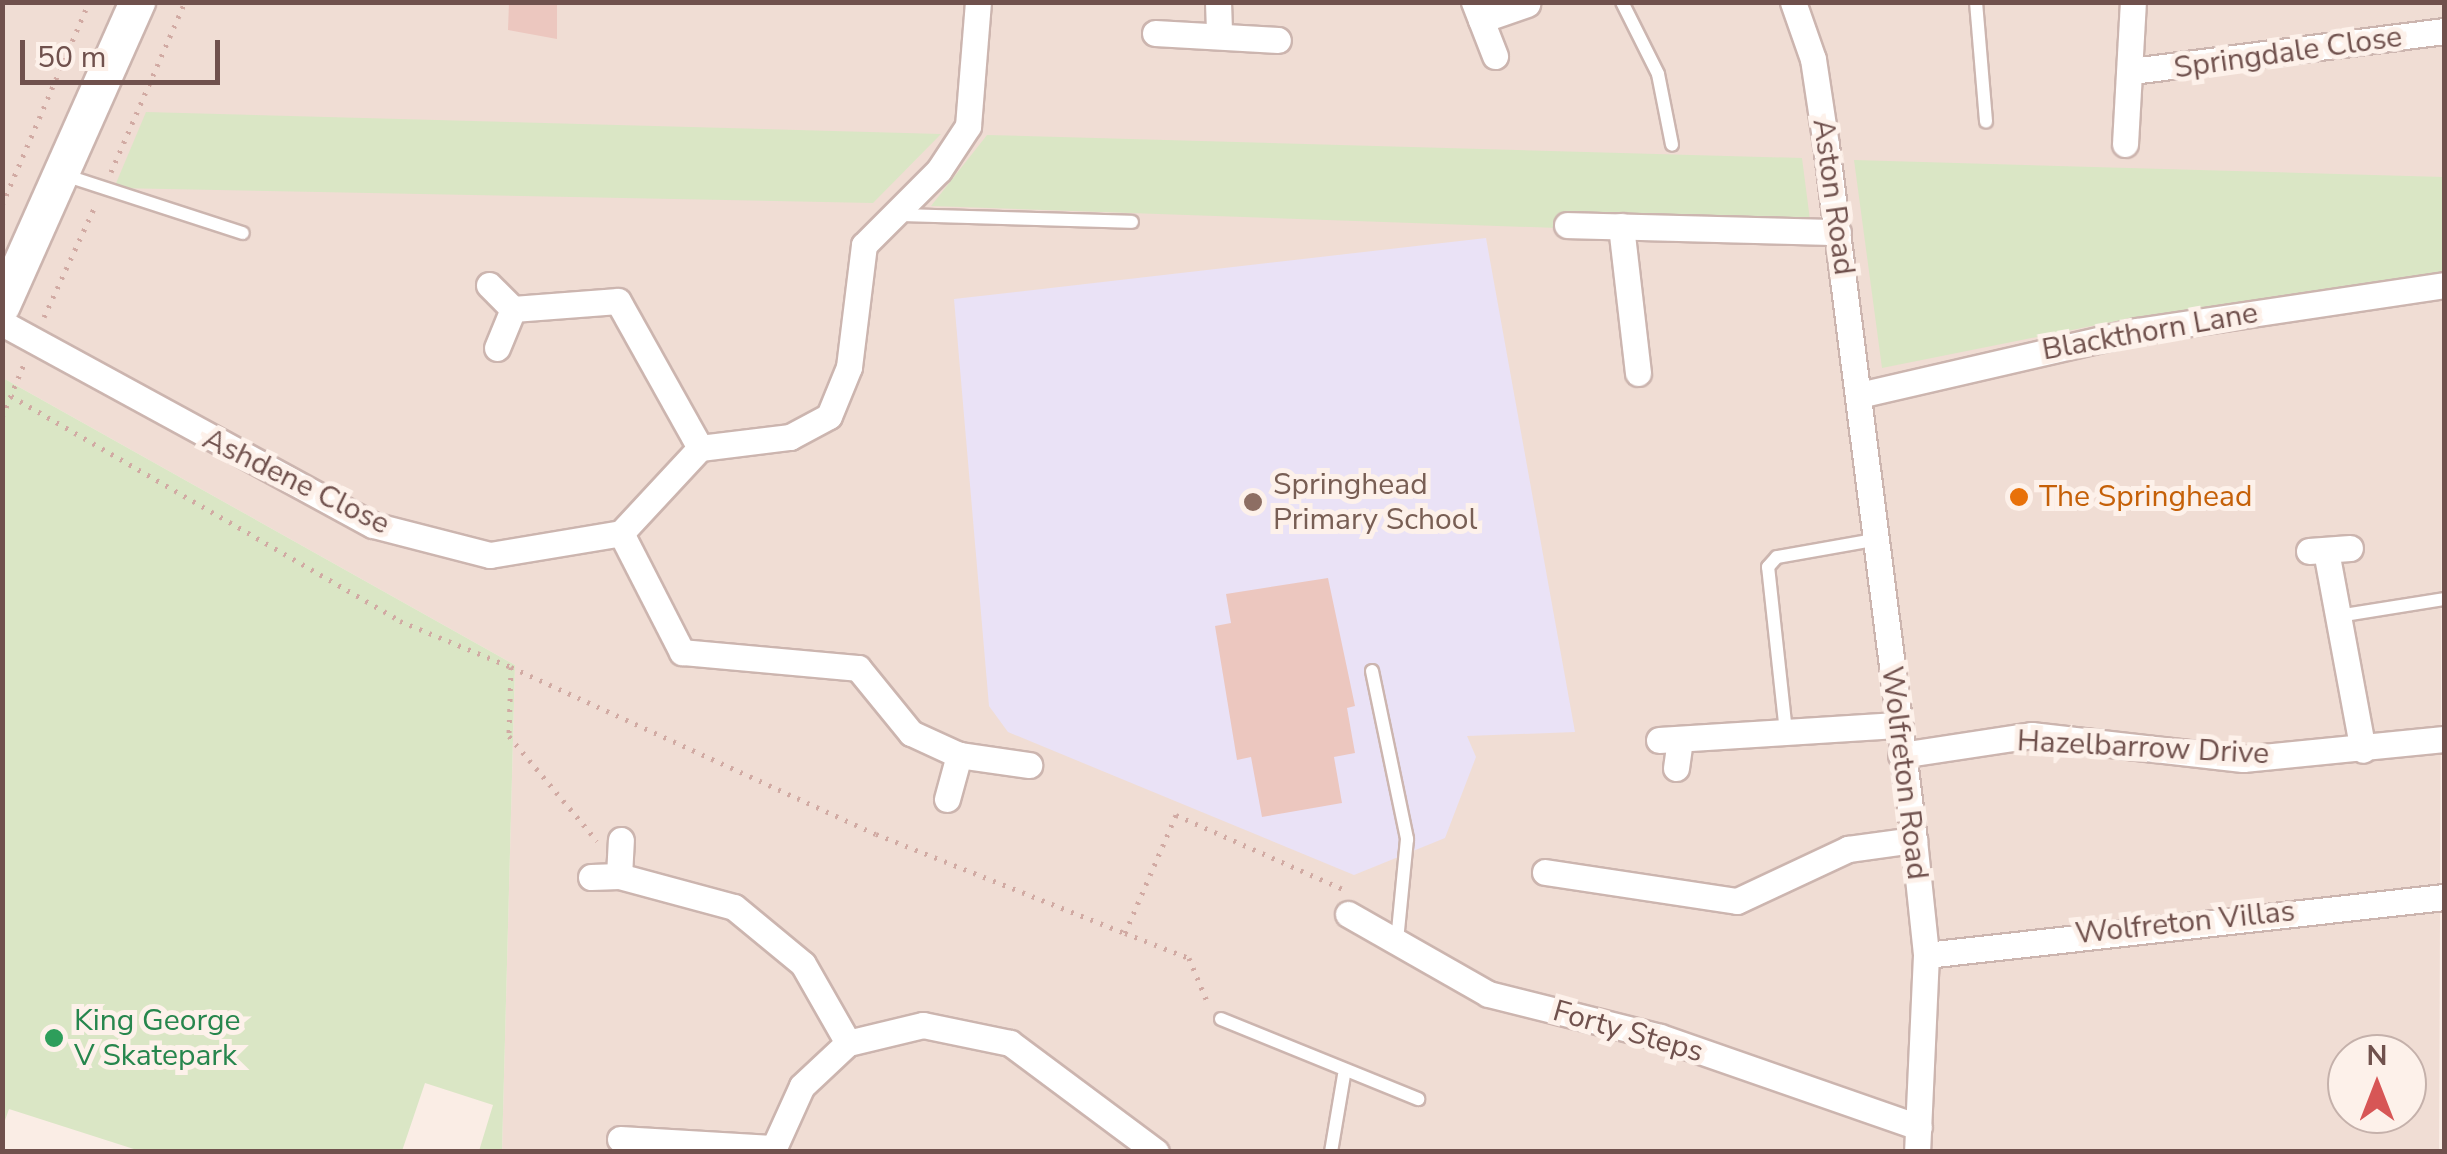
<!DOCTYPE html>
<style>
body{margin:0}
#map{position:relative;width:2447px;height:1154px;overflow:hidden;background:#faede5;font-family:"Nunito Sans",sans-serif}
div>[style]{position:absolute}
.residential>*{inset:0;background:#f0ddd4}
.education>*{inset:0;background:#eae2f6}
.green>*{inset:0;background:#dae6c5}
.building>*{inset:0;background:#ecc7bf}
.path>*{height:5px;margin-top:-2.5px;transform-origin:0;background:repeating-linear-gradient(90deg,#d1aaa3 0 2.5px,transparent 0 10.5px)}
.roads{filter:drop-shadow(2px 0 #ccb5af) drop-shadow(-2px 0 #ccb5af) drop-shadow(0 2px #ccb5af) drop-shadow(0 -2px #ccb5af)}
.service>*{height:12px;margin:-6px;padding:0 6px;transform-origin:6px;border-radius:6px;background:#fff}
.minor>*{height:25px;margin:-12.5px;padding:0 12.5px;transform-origin:12.5px;border-radius:12.5px;background:#fff}
.secondary>*{height:35px;margin:-17.5px;padding:0 17.5px;transform-origin:17.5px;border-radius:17.5px;background:#fff}
.dots>*{width:28px;height:28px;translate:-50% -50%;box-sizing:border-box;border:5px solid #fdf1ea;border-radius:50%}
span{translate:-50% -50%;white-space:nowrap;text-align:center;line-height:1.15;-webkit-text-stroke:10px #fdf1ea;paint-order:stroke}
.street-label{font-size:30px;color:#70514d}
.education-label{font-size:30px;color:#785e54}
.left{translate:0 -50%;text-align:left}
.food-label{font-size:30px;color:#c56008}
.leisure-label{font-size:30px;color:#27864d}
.frame{position:absolute;inset:0;border:5px solid #70514d;pointer-events:none}
.north{position:absolute;left:2327px;top:1034px;width:100px;height:100px;box-sizing:border-box;background:#fdf1ea;border:2px solid #c5b1ab;border-radius:50%;rotate:0deg;font-size:28px;font-weight:700;line-height:40px;text-align:center;color:#70514d}
.north::after{content:'';display:block;margin:auto;width:35px;height:45px;background:#d75656;clip-path:polygon(50% 0,100% 100%,50% 72%,0 100%)}
.scale{position:absolute;left:20px;top:40px;width:200px;height:45px;box-sizing:border-box;border:5px solid #70514d;border-top:0;padding-left:12px;font-size:30px;line-height:35px;white-space:nowrap;color:#70514d;-webkit-text-stroke:8px #fdf1ea;paint-order:stroke}
</style>
<div id="map">
<div class="residential">
<div style="clip-path:polygon(evenodd,3px 3px,2444px 3px,2439px 1151px,502px 1151px,515px 665px,3px 378px,3px 3px,2347px 1054px,2407px 1054px,2407px 1114px,2347px 1114px,2347px 1054px)"></div>
</div>
<div class="education">
<div style="clip-path:polygon(1486px 238px,1575px 732px,1467px 736px,1476px 757px,1445px 838px,1354px 875px,1008px 732px,989px 706px,954px 299px)"></div>
</div>
<div class="green">
<div style="clip-path:polygon(146px 112px,941px 134px,873px 203px,114px 188px)"></div>
<div style="clip-path:polygon(987px 135px,1802px 158px,1810px 220px,1558px 213px,1557px 228px,931px 206px)"></div>
<div style="clip-path:polygon(1854px 160px,2444px 177px,2444px 273px,2137px 317px,1882px 368px)"></div>
<div style="clip-path:polygon(3px 378px,515px 665px,502px 1151px,479px 1151px,493px 1105px,425px 1083px,402px 1151px,140px 1151px,9px 1109px,3px 1126px)"></div>
</div>
<div class="building">
<div style="clip-path:polygon(509px 2px,557px 2px,557px 39px,508px 30px)"></div>
<div style="clip-path:polygon(1328px 578px,1355px 706px,1347px 708px,1355px 753px,1334px 757px,1342px 803px,1262px 817px,1251px 757px,1237px 760px,1215px 626px,1231px 623px,1226px 594px)"></div>
</div>
<div class="path">
<div style="left:111px;top:172px;width:185px;rotate:-66.5deg"></div>
<div style="left:2px;top:205px;width:221px;rotate:-66.8deg"></div>
<div style="left:44px;top:317px;width:124px;rotate:-65.3deg"></div>
<div style="left:11px;top:396px;width:449px;rotate:30deg"></div>
<div style="left:400px;top:621px;width:120px;rotate:22.5deg"></div>
<div style="left:511px;top:667px;width:69px;rotate:91.7deg"></div>
<div style="left:509px;top:736px;width:137px;rotate:50deg"></div>
<div style="left:2px;top:417px;width:57px;rotate:-67.5deg"></div>
<div style="left:511px;top:667px;width:401px;rotate:24.6deg"></div>
<div style="left:876px;top:834px;width:268px;rotate:21.7deg"></div>
<div style="left:1125px;top:933px;width:129px;rotate:-66.6deg"></div>
<div style="left:1176px;top:815px;width:185px;rotate:23.9deg"></div>
<div style="left:1125px;top:933px;width:69px;rotate:21.3deg"></div>
<div style="left:1189px;top:958px;width:52px;rotate:67.4deg"></div>
</div>
<div class="roads">
<div class="service">
<div style="left:1622px;top:2px;width:80px;rotate:63.4deg"></div>
<div style="left:1658px;top:74px;width:72px;rotate:78.8deg"></div>
<div style="left:1976px;top:2px;width:120px;rotate:85.2deg"></div>
<div style="left:61px;top:174px;width:191px;rotate:18deg"></div>
<div style="left:899px;top:215px;width:233px;rotate:1.7deg"></div>
<div style="left:2338px;top:616px;width:107px;rotate:-9.1deg"></div>
<div style="left:1372px;top:671px;width:172px;rotate:78.2deg"></div>
<div style="left:1407px;top:839px;width:102px;rotate:95.6deg"></div>
<div style="left:1786px;top:732px;width:166px;rotate:-96.2deg"></div>
<div style="left:1768px;top:567px;width:13px;rotate:-48deg"></div>
<div style="left:1777px;top:557px;width:97px;rotate:-10deg"></div>
<div style="left:1221px;top:1019px;width:213px;rotate:22.1deg"></div>
<div style="left:1331px;top:1152px;width:78px;rotate:-80.4deg"></div>
</div>
<div class="minor">
<div style="left:1218px;top:2px;width:31px;rotate:88deg"></div>
<div style="left:1474px;top:2px;width:58px;rotate:68.7deg"></div>
<div style="left:1793px;top:2px;width:60px;rotate:70.7deg"></div>
<div style="left:1813px;top:59px;width:87px;rotate:81.4deg"></div>
<div style="left:1826px;top:145px;width:701px;rotate:82.78deg"></div>
<div style="left:1914px;top:840px;width:116px;rotate:84deg"></div>
<div style="left:1926px;top:955px;width:197px;rotate:92.6deg"></div>
<div style="left:1481px;top:20px;width:49px;rotate:-19.2deg"></div>
<div style="left:1155px;top:33px;width:123px;rotate:3.3deg"></div>
<div style="left:2132px;top:71px;width:315px;rotate:-7.3deg"></div>
<div style="left:2125px;top:144px;width:142px;rotate:-86.8deg"></div>
<div style="left:1567px;top:225px;width:271px;rotate:1.5deg"></div>
<div style="left:1621px;top:226px;width:148px;rotate:83.4deg"></div>
<div style="left:489px;top:285px;width:34px;rotate:45deg"></div>
<div style="left:513px;top:309px;width:42px;rotate:112.3deg"></div>
<div style="left:513px;top:309px;width:105px;rotate:-4.4deg"></div>
<div style="left:618px;top:301px;width:168px;rotate:60.8deg"></div>
<div style="left:2px;top:323px;width:422px;rotate:28.6deg"></div>
<div style="left:373px;top:525px;width:121px;rotate:14.4deg"></div>
<div style="left:490px;top:555px;width:133px;rotate:-9.5deg"></div>
<div style="left:621px;top:533px;width:116px;rotate:-47.1deg"></div>
<div style="left:700px;top:448px;width:91px;rotate:-7deg"></div>
<div style="left:790px;top:437px;width:44px;rotate:-28.3deg"></div>
<div style="left:829px;top:416px;width:53px;rotate:-67.8deg"></div>
<div style="left:849px;top:367px;width:123px;rotate:-83deg"></div>
<div style="left:864px;top:245px;width:106px;rotate:-45deg"></div>
<div style="left:939px;top:170px;width:53px;rotate:-56.6deg"></div>
<div style="left:968px;top:126px;width:124px;rotate:-85.4deg"></div>
<div style="left:1859px;top:395px;width:285px;rotate:-13deg"></div>
<div style="left:2137px;top:331px;width:310px;rotate:-8.5deg"></div>
<div style="left:621px;top:533px;width:134px;rotate:62.9deg"></div>
<div style="left:682px;top:652px;width:177px;rotate:5.2deg"></div>
<div style="left:858px;top:668px;width:84px;rotate:50.8deg"></div>
<div style="left:911px;top:733px;width:53px;rotate:24.6deg"></div>
<div style="left:959px;top:755px;width:71px;rotate:8.1deg"></div>
<div style="left:2309px;top:551px;width:41px;rotate:-4.2deg"></div>
<div style="left:2326px;top:551px;width:202px;rotate:79.5deg"></div>
<div style="left:1659px;top:740px;width:238px;rotate:-3.6deg"></div>
<div style="left:1901px;top:755px;width:132px;rotate:-8.7deg"></div>
<div style="left:2031px;top:735px;width:213px;rotate:6.5deg"></div>
<div style="left:2243px;top:759px;width:202px;rotate:-5.7deg"></div>
<div style="left:1676px;top:768px;width:29px;rotate:-82deg"></div>
<div style="left:947px;top:799px;width:46px;rotate:-74.7deg"></div>
<div style="left:1545px;top:872px;width:194px;rotate:8.6deg"></div>
<div style="left:1737px;top:901px;width:123px;rotate:-25.1deg"></div>
<div style="left:1848px;top:849px;width:67px;rotate:-7.8deg"></div>
<div style="left:619px;top:876px;width:36px;rotate:-87deg"></div>
<div style="left:591px;top:877px;width:28px;rotate:-2deg"></div>
<div style="left:619px;top:876px;width:119px;rotate:15.1deg"></div>
<div style="left:734px;top:907px;width:89px;rotate:39.6deg"></div>
<div style="left:803px;top:964px;width:91px;rotate:60.3deg"></div>
<div style="left:1348px;top:914px;width:161px;rotate:29.7deg"></div>
<div style="left:1488px;top:994px;width:177px;rotate:14deg"></div>
<div style="left:1660px;top:1037px;width:274px;rotate:19.2deg"></div>
<div style="left:1926px;top:955px;width:521px;rotate:-6.39deg"></div>
<div style="left:620px;top:1139px;width:152px;rotate:3.4deg"></div>
<div style="left:772px;top:1152px;width:72px;rotate:-65.6deg"></div>
<div style="left:802px;top:1086px;width:63px;rotate:-43.1deg"></div>
<div style="left:848px;top:1043px;width:77px;rotate:-13.5deg"></div>
<div style="left:923px;top:1025px;width:89px;rotate:11.7deg"></div>
<div style="left:1010px;top:1043px;width:182px;rotate:36.7deg"></div>
</div>
<div class="secondary">
<div style="left:2px;top:305px;width:332px;rotate:-66deg"></div>
</div>
</div>
<div class="dots">
<div style="left:2019px;top:497px;background:#e8710a"></div>
<div style="left:1253px;top:502px;background:#8d6e63"></div>
<div style="left:54px;top:1038px;background:#2e9e5b"></div>
</div>
<div class="street-label">
<span style="left:2288px;top:53px;rotate:-8deg">Springdale Close</span>
<span style="left:1833px;top:197px;rotate:82deg">Aston Road</span>
<span style="left:2150px;top:332px;rotate:-10deg">Blackthorn Lane</span>
<span style="left:296px;top:482px;rotate:26deg">Ashdene Close</span>
<span style="left:2143px;top:748px;rotate:3deg">Hazelbarrow Drive</span>
<span style="left:1904px;top:773px;rotate:83deg">Wolfreton Road</span>
<span style="left:2185px;top:923px;rotate:-6deg">Wolfreton Villas</span>
<span style="left:1628px;top:1032px;rotate:16deg">Forty Steps</span>
</div>
<div class="education-label">
<span class="left" style="left:1273px;top:502px">Springhead<br>Primary School</span>
</div>
<div class="food-label">
<span class="left" style="left:2039px;top:497px">The Springhead</span>
</div>
<div class="leisure-label">
<span class="left" style="left:74px;top:1038px">King George<br>V Skatepark</span>
</div>
<div class="frame"></div>
<div class="north">N</div>
<div class="scale">50 m</div>
</div>
